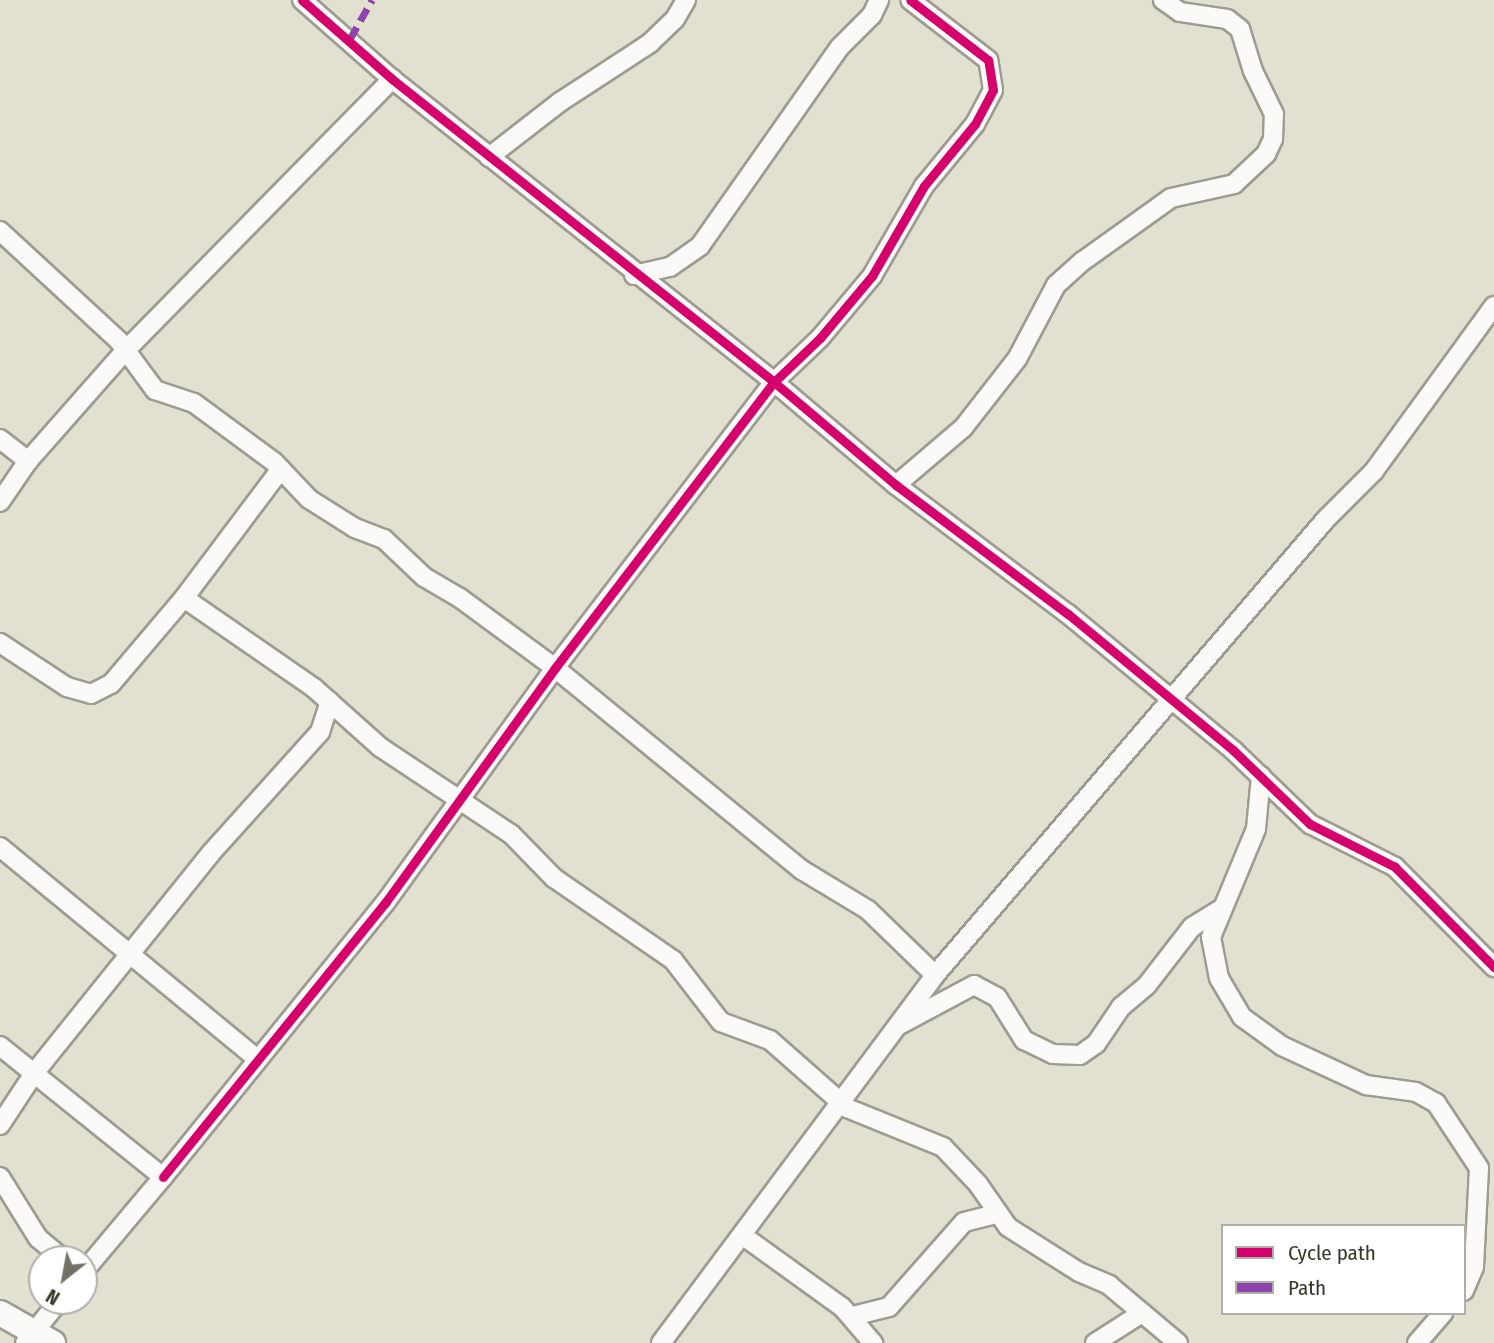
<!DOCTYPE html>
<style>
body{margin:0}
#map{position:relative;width:1494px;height:1343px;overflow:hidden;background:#e2e0d0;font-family:"Fira Sans Condensed",sans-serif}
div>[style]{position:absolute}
.roads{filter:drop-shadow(2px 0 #9d9c90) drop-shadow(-2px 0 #9d9c90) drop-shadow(0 2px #9d9c90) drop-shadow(0 -2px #9d9c90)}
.minor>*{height:18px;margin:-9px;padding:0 9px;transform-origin:9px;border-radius:9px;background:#fbfaf8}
.highway>*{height:24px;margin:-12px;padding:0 12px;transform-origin:12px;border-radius:12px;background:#fbfaf8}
.quiet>*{height:7px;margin-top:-3.5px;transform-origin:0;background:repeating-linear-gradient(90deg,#8e44ad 0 14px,transparent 0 21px)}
.cycleway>*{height:9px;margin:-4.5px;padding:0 4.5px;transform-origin:4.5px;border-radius:4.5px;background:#d6006c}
span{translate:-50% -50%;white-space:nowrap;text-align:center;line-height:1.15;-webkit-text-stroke:5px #fff;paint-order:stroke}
.legend{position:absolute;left:1221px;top:1224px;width:245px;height:91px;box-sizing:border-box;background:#fff;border:2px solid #afafaa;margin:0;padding:9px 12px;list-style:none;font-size:21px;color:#38372b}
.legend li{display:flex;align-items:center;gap:14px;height:35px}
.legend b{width:35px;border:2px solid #afafaa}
.north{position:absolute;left:28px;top:1245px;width:70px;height:70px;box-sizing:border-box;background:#fff;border:2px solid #afafaa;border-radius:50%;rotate:211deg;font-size:19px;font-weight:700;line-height:28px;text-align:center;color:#38372b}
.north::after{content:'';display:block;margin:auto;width:24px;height:32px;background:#747265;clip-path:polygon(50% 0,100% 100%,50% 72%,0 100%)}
</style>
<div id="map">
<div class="roads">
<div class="minor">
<div style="left:302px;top:0;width:120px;rotate:41.3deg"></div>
<div style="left:392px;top:79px;width:488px;rotate:38.4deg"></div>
<div style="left:774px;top:382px;width:160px;rotate:40.2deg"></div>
<div style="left:896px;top:485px;width:215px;rotate:36.9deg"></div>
<div style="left:1068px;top:614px;width:214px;rotate:39.5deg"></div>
<div style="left:1233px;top:750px;width:107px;rotate:43.9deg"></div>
<div style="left:1310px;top:824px;width:95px;rotate:26.8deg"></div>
<div style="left:1395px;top:867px;width:141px;rotate:45.3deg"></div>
<div style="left:489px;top:157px;width:90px;rotate:-37.8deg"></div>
<div style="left:560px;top:102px;width:108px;rotate:-33.2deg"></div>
<div style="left:650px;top:43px;width:35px;rotate:-44deg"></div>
<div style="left:675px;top:19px;width:22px;rotate:-60deg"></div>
<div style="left:0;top:231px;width:162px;rotate:42.7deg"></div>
<div style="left:119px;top:341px;width:61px;rotate:53.7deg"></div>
<div style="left:155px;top:390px;width:41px;rotate:18.4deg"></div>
<div style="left:194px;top:403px;width:99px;rotate:36.4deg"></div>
<div style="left:274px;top:462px;width:51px;rotate:46.6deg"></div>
<div style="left:309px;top:499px;width:54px;rotate:32.2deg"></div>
<div style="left:355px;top:528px;width:31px;rotate:21deg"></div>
<div style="left:384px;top:539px;width:55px;rotate:43.5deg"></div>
<div style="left:424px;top:577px;width:42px;rotate:30.3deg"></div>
<div style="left:460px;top:598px;width:118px;rotate:36.4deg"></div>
<div style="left:555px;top:668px;width:319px;rotate:39.3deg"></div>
<div style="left:802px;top:870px;width:77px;rotate:31.2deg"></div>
<div style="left:868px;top:910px;width:93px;rotate:44.1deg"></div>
<div style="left:634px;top:275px;width:37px;rotate:-13deg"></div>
<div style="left:670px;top:267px;width:37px;rotate:-35deg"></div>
<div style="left:700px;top:246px;width:243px;rotate:-54.9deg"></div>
<div style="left:840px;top:47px;width:45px;rotate:-45deg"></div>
<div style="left:872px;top:15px;width:17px;rotate:-65deg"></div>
<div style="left:0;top:439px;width:36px;rotate:38deg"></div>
<div style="left:896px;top:485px;width:88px;rotate:-40.4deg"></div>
<div style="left:963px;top:428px;width:88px;rotate:-52deg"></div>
<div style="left:1017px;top:359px;width:84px;rotate:-62.2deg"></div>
<div style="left:1056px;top:285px;width:36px;rotate:-42deg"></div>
<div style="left:1083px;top:261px;width:108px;rotate:-35.6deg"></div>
<div style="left:1171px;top:198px;width:65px;rotate:-12.5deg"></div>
<div style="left:1234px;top:184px;width:44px;rotate:-43.2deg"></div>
<div style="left:1266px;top:154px;width:17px;rotate:-65deg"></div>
<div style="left:1273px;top:139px;width:25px;rotate:-88deg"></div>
<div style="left:1274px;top:114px;width:48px;rotate:-116deg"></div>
<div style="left:1253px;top:71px;width:44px;rotate:-107.2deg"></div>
<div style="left:1240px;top:29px;width:16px;rotate:-142deg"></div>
<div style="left:1227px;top:19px;width:48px;rotate:-171.5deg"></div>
<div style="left:1180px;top:12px;width:21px;rotate:-145deg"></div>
<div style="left:0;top:502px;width:50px;rotate:-55.7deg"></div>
<div style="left:28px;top:461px;width:148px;rotate:-48.6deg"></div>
<div style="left:126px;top:350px;width:380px;rotate:-45.5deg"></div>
<div style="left:184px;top:598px;width:161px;rotate:-53.1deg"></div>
<div style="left:0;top:643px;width:80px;rotate:33.3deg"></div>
<div style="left:67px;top:687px;width:25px;rotate:16deg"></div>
<div style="left:91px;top:694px;width:22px;rotate:-27deg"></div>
<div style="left:111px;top:684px;width:113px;rotate:-49.7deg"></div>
<div style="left:184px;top:598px;width:158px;rotate:34.7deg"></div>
<div style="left:314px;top:688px;width:89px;rotate:41.8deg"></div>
<div style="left:380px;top:747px;width:157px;rotate:33.6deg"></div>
<div style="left:511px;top:834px;width:62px;rotate:45.7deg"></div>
<div style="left:554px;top:878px;width:145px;rotate:34.6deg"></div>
<div style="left:673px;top:960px;width:78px;rotate:52.3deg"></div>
<div style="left:721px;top:1022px;width:52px;rotate:20.2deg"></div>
<div style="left:770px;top:1040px;width:103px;rotate:41.4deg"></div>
<div style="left:847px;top:1108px;width:104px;rotate:22.1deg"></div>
<div style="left:943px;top:1147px;width:51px;rotate:46.6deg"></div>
<div style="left:978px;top:1184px;width:52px;rotate:55.1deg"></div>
<div style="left:1008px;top:1227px;width:84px;rotate:32.4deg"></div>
<div style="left:1079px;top:1272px;width:33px;rotate:23deg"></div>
<div style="left:1109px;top:1285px;width:90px;rotate:40deg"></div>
<div style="left:1261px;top:776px;width:53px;rotate:95.4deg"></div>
<div style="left:1256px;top:829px;width:117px;rotate:112.6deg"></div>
<div style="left:1211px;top:937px;width:42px;rotate:79deg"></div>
<div style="left:1219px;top:978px;width:45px;rotate:59.5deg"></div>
<div style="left:1242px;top:1017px;width:49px;rotate:35.9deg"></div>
<div style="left:1282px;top:1046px;width:93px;rotate:24.9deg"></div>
<div style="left:1366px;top:1085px;width:50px;rotate:8deg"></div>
<div style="left:1416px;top:1092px;width:23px;rotate:29deg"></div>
<div style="left:1436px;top:1103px;width:78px;rotate:56.5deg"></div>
<div style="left:1479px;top:1168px;width:99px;rotate:92.9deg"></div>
<div style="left:1474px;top:1267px;width:26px;rotate:113deg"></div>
<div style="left:0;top:847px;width:332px;rotate:39.5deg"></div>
<div style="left:901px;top:1024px;width:83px;rotate:-28.1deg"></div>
<div style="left:974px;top:985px;width:26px;rotate:28deg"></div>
<div style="left:997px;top:997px;width:51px;rotate:57.9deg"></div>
<div style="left:1024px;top:1040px;width:32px;rotate:26deg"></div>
<div style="left:1053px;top:1054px;width:27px;rotate:2deg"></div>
<div style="left:1080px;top:1055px;width:19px;rotate:-35deg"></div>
<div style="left:1096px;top:1044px;width:45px;rotate:-56deg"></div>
<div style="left:1121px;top:1007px;width:34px;rotate:-40deg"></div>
<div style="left:1147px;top:985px;width:73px;rotate:-52.2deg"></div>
<div style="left:1192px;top:927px;width:32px;rotate:-32deg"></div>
<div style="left:0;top:1046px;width:209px;rotate:38.8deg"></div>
<div style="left:163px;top:1177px;width:123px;rotate:130deg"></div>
<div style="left:0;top:1125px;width:64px;rotate:-56.6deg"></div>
<div style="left:35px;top:1072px;width:281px;rotate:-51.2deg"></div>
<div style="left:211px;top:853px;width:163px;rotate:-48deg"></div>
<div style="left:320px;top:732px;width:32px;rotate:-72deg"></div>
<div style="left:0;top:1177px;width:72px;rotate:58.1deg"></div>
<div style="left:38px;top:1238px;width:33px;rotate:40deg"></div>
<div style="left:163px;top:1177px;width:353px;rotate:-51deg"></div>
<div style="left:385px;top:903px;width:290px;rotate:-54.1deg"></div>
<div style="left:555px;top:668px;width:360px;rotate:-52.6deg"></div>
<div style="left:774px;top:382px;width:64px;rotate:-43.7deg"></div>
<div style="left:820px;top:338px;width:81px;rotate:-50deg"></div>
<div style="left:872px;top:276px;width:104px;rotate:-60deg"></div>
<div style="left:924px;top:186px;width:80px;rotate:-50.6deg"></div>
<div style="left:975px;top:124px;width:38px;rotate:-62deg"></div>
<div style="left:993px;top:90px;width:30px;rotate:-99deg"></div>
<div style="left:988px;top:60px;width:98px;rotate:-142.4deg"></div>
<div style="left:742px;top:1235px;width:123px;rotate:35.8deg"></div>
<div style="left:842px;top:1307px;width:48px;rotate:49.3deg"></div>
<div style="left:853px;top:1316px;width:37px;rotate:-14deg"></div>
<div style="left:889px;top:1307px;width:113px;rotate:-48.6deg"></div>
<div style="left:964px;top:1222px;width:32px;rotate:-14deg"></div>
<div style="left:25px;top:1343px;width:54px;rotate:-51deg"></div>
<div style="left:661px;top:1343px;width:459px;rotate:-53.3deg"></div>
<div style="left:935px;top:975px;width:601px;rotate:-49.39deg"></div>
<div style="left:1326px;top:519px;width:68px;rotate:-45deg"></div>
<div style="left:1374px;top:471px;width:204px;rotate:-54deg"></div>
<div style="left:1095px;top:1343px;width:56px;rotate:-32.6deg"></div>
<div style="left:1417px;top:1343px;width:40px;rotate:-49deg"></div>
</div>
<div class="highway">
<div style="left:0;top:1313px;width:61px;rotate:29.5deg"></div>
</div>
</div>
<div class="quiet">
<div style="left:350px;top:39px;width:45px;rotate:-60.6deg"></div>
</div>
<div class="cycleway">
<div style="left:302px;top:0;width:120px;rotate:41.3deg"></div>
<div style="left:392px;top:79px;width:488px;rotate:38.4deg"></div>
<div style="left:774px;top:382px;width:160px;rotate:40.2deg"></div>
<div style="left:896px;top:485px;width:215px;rotate:36.9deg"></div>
<div style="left:1068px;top:614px;width:214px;rotate:39.5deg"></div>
<div style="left:1233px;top:750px;width:107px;rotate:43.9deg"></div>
<div style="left:1310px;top:824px;width:95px;rotate:26.8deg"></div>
<div style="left:1395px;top:867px;width:141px;rotate:45.3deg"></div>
<div style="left:163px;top:1177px;width:353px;rotate:-51deg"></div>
<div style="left:385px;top:903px;width:290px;rotate:-54.1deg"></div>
<div style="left:555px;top:668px;width:360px;rotate:-52.6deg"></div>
<div style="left:774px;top:382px;width:64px;rotate:-43.7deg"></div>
<div style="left:820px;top:338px;width:81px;rotate:-50deg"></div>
<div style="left:872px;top:276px;width:104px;rotate:-60deg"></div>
<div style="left:924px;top:186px;width:80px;rotate:-50.6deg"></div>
<div style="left:975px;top:124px;width:38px;rotate:-62deg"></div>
<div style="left:993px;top:90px;width:30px;rotate:-99deg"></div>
<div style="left:988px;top:60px;width:98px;rotate:-142.4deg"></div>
</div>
<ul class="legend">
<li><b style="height:9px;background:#d6006c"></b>Cycle path</li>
<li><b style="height:9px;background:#8e44ad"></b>Path</li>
</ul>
<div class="north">N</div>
</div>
